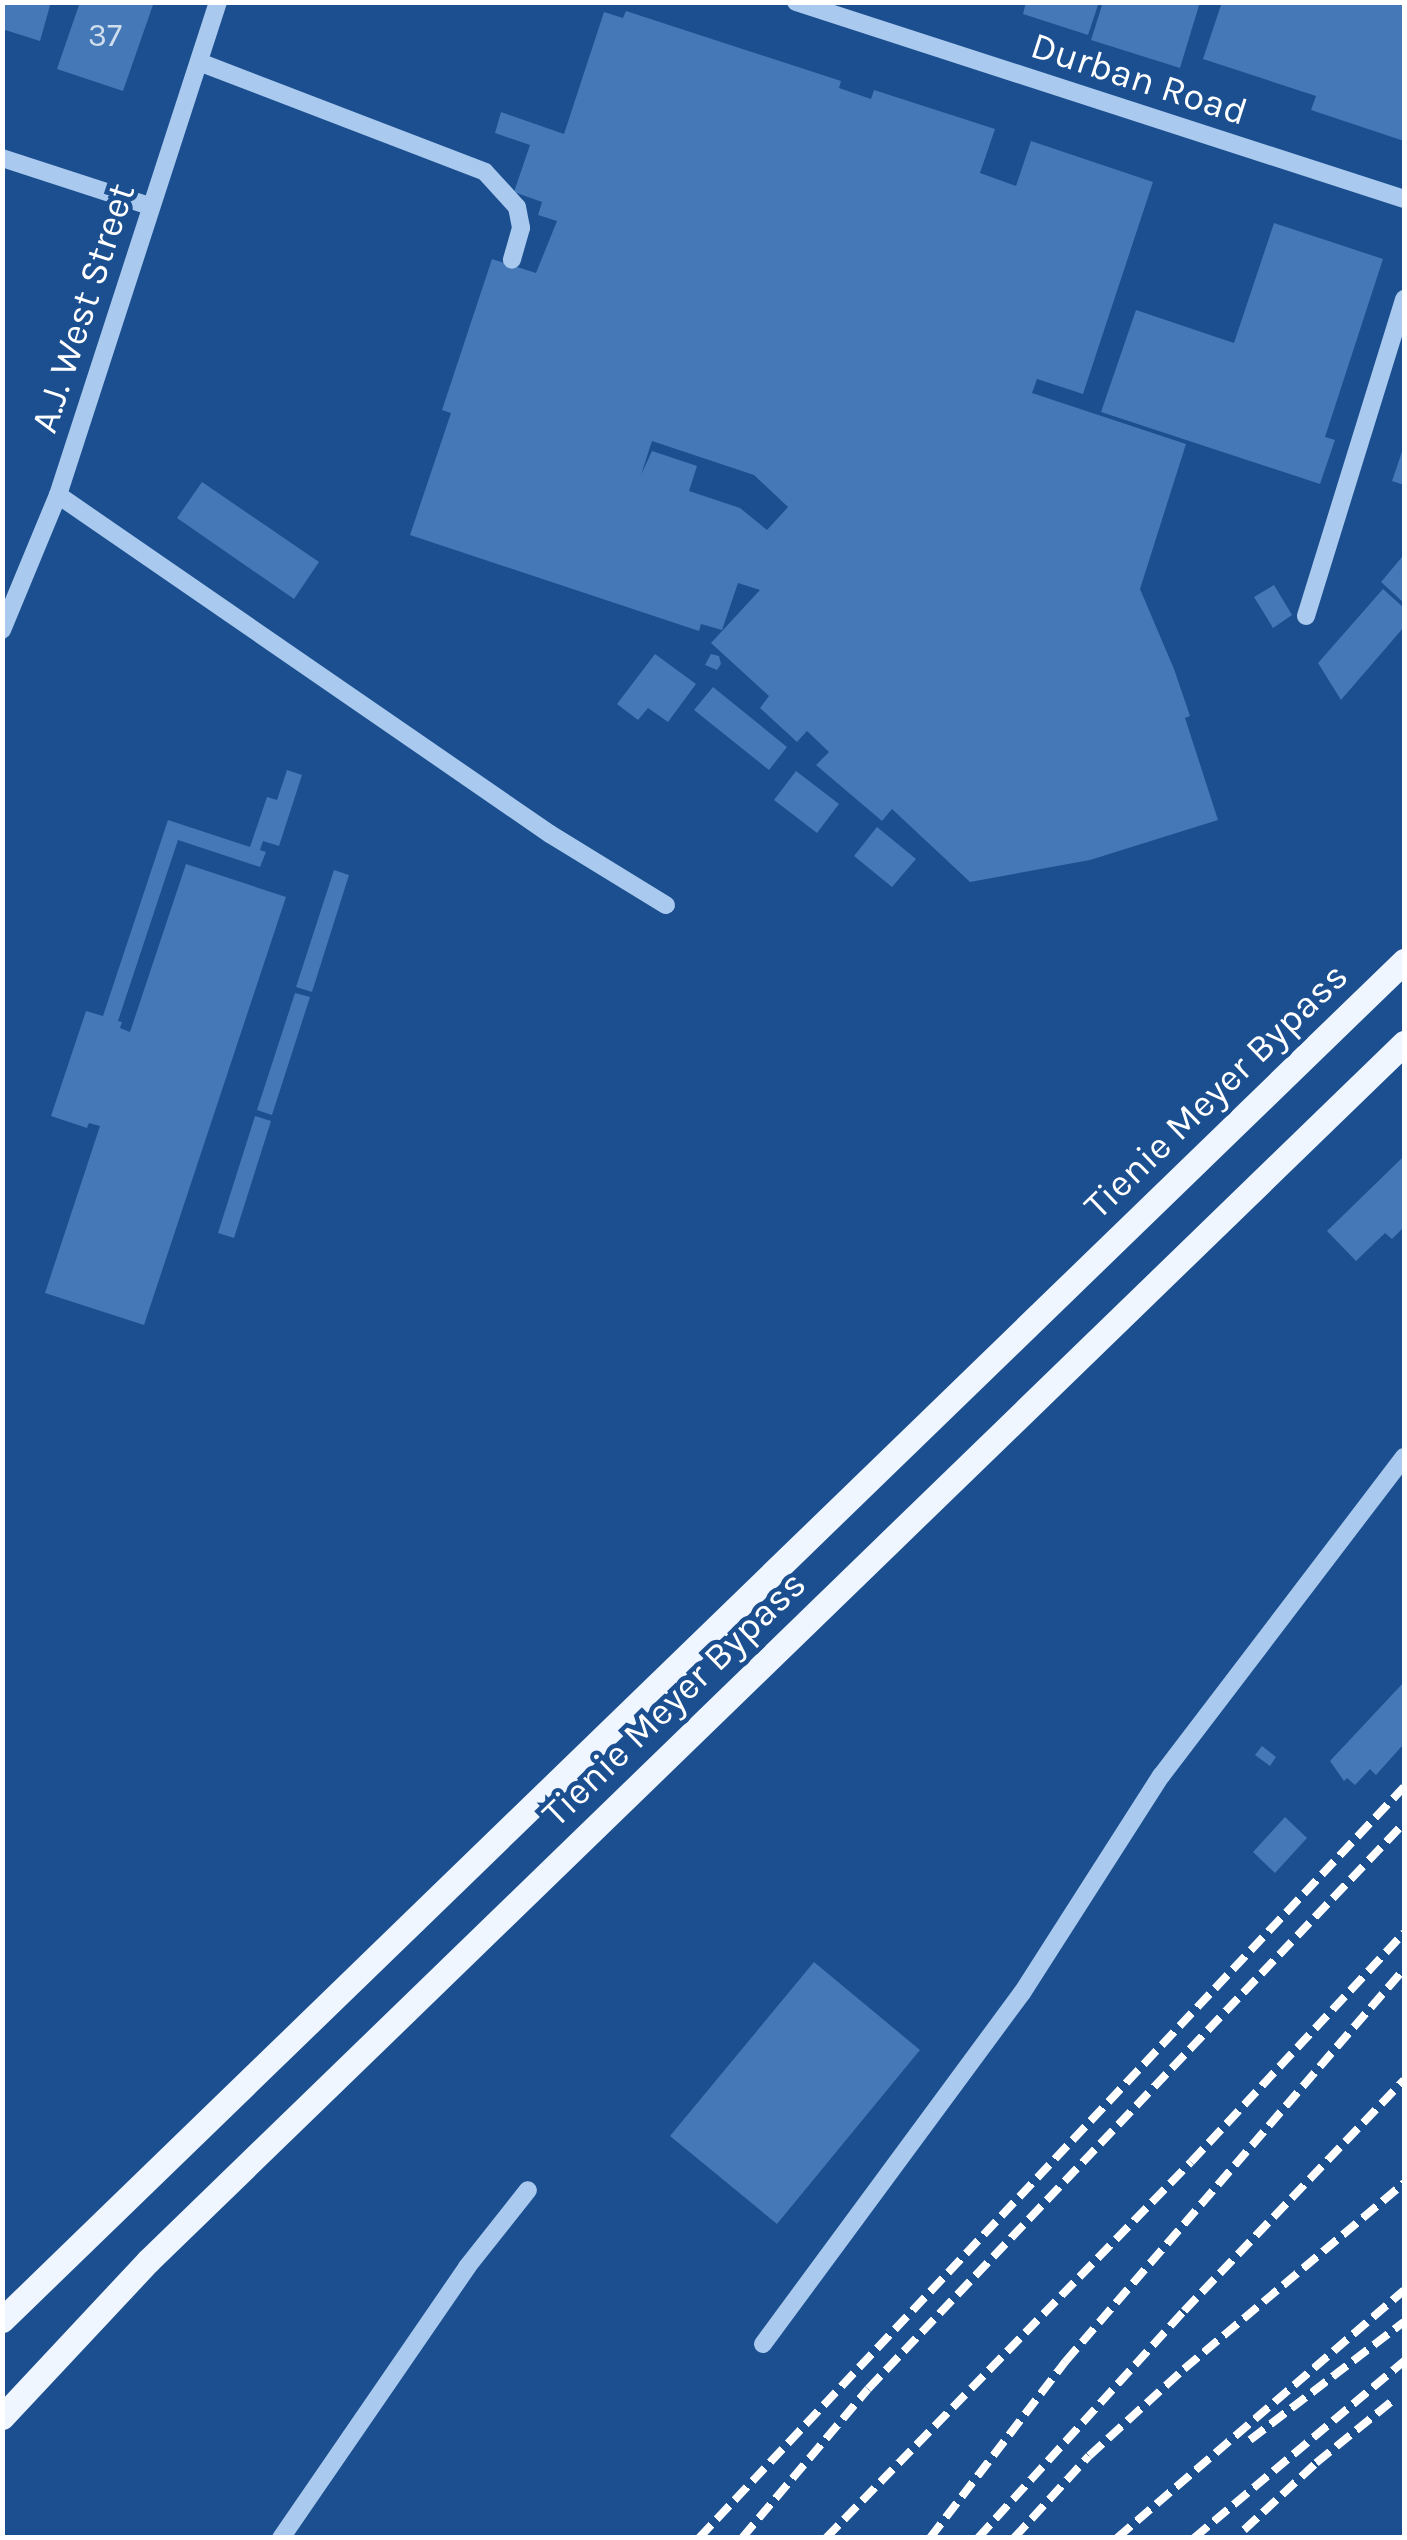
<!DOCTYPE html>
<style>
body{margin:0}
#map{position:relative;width:1407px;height:2540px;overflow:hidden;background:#1b4f8f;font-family:Karla,sans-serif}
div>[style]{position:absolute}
.building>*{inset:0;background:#4478b7}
.minor>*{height:18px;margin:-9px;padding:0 9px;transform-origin:9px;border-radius:9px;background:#a9c9ee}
.major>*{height:25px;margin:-12.5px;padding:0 12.5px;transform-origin:12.5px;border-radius:12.5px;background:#f0f6ff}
.rail>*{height:8px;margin-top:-4px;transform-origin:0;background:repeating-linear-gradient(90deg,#fff 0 18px,transparent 0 26px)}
span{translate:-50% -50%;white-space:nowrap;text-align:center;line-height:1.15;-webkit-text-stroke:9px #1b4f8f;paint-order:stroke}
.number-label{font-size:32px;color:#d0dded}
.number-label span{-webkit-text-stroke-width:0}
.street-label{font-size:38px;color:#fff}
.frame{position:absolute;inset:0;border:5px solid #fff;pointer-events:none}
</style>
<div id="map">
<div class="building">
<div style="clip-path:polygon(2px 2px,51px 2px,40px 41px,2px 29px)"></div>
<div style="clip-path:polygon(80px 2px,154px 2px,123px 91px,57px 69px)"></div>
<div style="clip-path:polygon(1026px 2px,1099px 2px,1088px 35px,1023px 14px)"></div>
<div style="clip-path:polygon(1103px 2px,1200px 2px,1180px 68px,1091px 40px)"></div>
<div style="clip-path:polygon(1222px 2px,1404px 2px,1404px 141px,1311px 110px,1316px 96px,1203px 59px)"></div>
<div style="clip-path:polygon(evenodd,626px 11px,841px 81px,839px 88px,871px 99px,874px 90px,995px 129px,980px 173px,1016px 186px,1031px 141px,1153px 182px,1083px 394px,1037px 379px,1032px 393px,1186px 444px,1140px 589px,1174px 669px,1190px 716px,1185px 718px,1218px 820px,1090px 860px,970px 882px,892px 809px,882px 821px,816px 765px,829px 752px,807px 731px,797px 742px,760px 708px,769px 696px,711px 643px,760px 590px,738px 583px,722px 630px,701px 624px,699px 631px,410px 535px,451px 413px,442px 410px,492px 259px,536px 273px,557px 221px,538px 215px,542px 202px,514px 192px,530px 145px,495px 133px,501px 112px,564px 134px,604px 12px,623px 18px,626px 11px,652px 441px,754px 475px,788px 507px,767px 530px,740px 508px,689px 491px,697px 466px,652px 451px,641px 475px,652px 441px)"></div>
<div style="clip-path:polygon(1274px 223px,1383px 259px,1325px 437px,1335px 440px,1320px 484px,1101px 412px,1136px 310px,1234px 343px)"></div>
<div style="clip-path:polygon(1404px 446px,1404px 485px,1392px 481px)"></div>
<div style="clip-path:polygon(202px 482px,319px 562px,294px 599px,177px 518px)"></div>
<div style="clip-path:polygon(1402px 557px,1404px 559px,1404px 603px,1381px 582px)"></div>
<div style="clip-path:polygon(1274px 585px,1292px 615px,1273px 628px,1254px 597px)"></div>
<div style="clip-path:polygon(1383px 589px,1404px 608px,1404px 627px,1341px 700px,1318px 663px)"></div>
<div style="clip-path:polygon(655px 654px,696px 684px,668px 722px,648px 708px,638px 720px,617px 704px)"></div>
<div style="clip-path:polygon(711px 654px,719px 656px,721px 664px,717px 670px,705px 665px)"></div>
<div style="clip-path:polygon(713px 687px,787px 747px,769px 770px,694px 710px)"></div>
<div style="clip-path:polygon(287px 770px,302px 775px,279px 846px,263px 841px,260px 850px,266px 852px,260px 867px,178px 840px,118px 1021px,122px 1022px,120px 1028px,130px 1032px,186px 864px,286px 897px,144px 1325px,45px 1293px,100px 1126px,89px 1123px,87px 1128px,51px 1116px,86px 1011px,103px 1016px,168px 820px,250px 847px,267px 797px,277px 800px)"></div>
<div style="clip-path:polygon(796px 771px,839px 804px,817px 833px,774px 800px)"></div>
<div style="clip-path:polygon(877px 827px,916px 859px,892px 887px,854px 856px)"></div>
<div style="clip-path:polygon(334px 870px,349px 875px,312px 992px,296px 987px)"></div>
<div style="clip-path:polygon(295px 993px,310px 997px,272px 1115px,257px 1110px)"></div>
<div style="clip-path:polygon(255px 1116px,271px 1121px,234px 1238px,218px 1233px)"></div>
<div style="clip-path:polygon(1402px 1158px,1404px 1227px,1392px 1239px,1385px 1233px,1356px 1261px,1327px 1231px)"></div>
<div style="clip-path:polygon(1404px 1682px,1404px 1749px,1402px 1746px,1376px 1775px,1370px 1769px,1355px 1785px,1347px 1778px,1344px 1781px,1330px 1761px)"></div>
<div style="clip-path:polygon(1262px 1746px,1276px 1757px,1270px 1766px,1255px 1755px)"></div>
<div style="clip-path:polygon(1285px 1817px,1307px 1838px,1275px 1873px,1253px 1852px)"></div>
<div style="clip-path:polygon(814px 1962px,920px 2050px,777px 2224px,670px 2136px)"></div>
</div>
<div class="minor">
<div style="left:796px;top:2px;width:639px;rotate:17.95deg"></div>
<div style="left:199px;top:62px;width:306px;rotate:21deg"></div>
<div style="left:485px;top:172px;width:47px;rotate:47.6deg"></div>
<div style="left:517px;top:207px;width:21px;rotate:79deg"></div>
<div style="left:521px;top:228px;width:33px;rotate:106deg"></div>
<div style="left:2px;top:158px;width:156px;rotate:18deg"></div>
<div style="left:58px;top:495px;width:597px;rotate:34.57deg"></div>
<div style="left:550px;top:834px;width:136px;rotate:31.5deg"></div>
<div style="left:1306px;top:616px;width:332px;rotate:-72.8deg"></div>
<div style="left:2px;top:630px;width:146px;rotate:-67.5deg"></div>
<div style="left:58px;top:495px;width:518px;rotate:-72.02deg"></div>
<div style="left:763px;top:2344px;width:436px;rotate:-53.6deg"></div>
<div style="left:1022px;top:1993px;width:258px;rotate:-57.4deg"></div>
<div style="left:1161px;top:1776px;width:401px;rotate:-52.7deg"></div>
<div style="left:281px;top:2538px;width:329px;rotate:-55.5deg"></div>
<div style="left:467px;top:2267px;width:98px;rotate:-51.6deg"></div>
</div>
<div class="major">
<div style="left:2px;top:2320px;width:1953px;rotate:-44.11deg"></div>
<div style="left:2px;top:2417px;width:214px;rotate:-46.9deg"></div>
<div style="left:148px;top:2261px;width:1750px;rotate:-44.12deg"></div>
</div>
<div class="rail">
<div style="left:1250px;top:2440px;width:194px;rotate:-37.5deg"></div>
<div style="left:1244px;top:2530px;width:98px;rotate:-42.9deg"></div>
<div style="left:1316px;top:2463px;width:98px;rotate:-39.2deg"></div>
<div style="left:699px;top:2538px;width:1030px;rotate:-46.81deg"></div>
<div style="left:742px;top:2538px;width:195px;rotate:-49.8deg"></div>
<div style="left:868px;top:2389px;width:780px;rotate:-46.56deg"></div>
<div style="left:826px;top:2538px;width:524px;rotate:-45.85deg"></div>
<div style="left:1191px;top:2162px;width:313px;rotate:-47.1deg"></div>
<div style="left:930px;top:2538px;width:222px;rotate:-52.5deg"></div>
<div style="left:1065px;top:2362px;width:519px;rotate:-49.22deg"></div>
<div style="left:978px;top:2538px;width:307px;rotate:-47.8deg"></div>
<div style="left:1184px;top:2311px;width:319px;rotate:-46.4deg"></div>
<div style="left:1014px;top:2538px;width:111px;rotate:-47.6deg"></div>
<div style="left:1089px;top:2456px;width:129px;rotate:-42.5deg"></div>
<div style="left:1184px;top:2369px;width:288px;rotate:-40.2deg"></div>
<div style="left:1117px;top:2538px;width:379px;rotate:-40.8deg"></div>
<div style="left:1194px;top:2538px;width:275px;rotate:-40.1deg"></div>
</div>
<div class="number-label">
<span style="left:105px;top:36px">37</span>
</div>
<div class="street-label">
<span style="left:1139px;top:79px;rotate:18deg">Durban Road</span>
<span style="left:83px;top:308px;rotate:-72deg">A.J. West Street</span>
<span style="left:1216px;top:1091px;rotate:-44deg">Tienie Meyer Bypass</span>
<span style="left:674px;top:1699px;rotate:-44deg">Tienie Meyer Bypass</span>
</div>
<div class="frame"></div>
</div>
